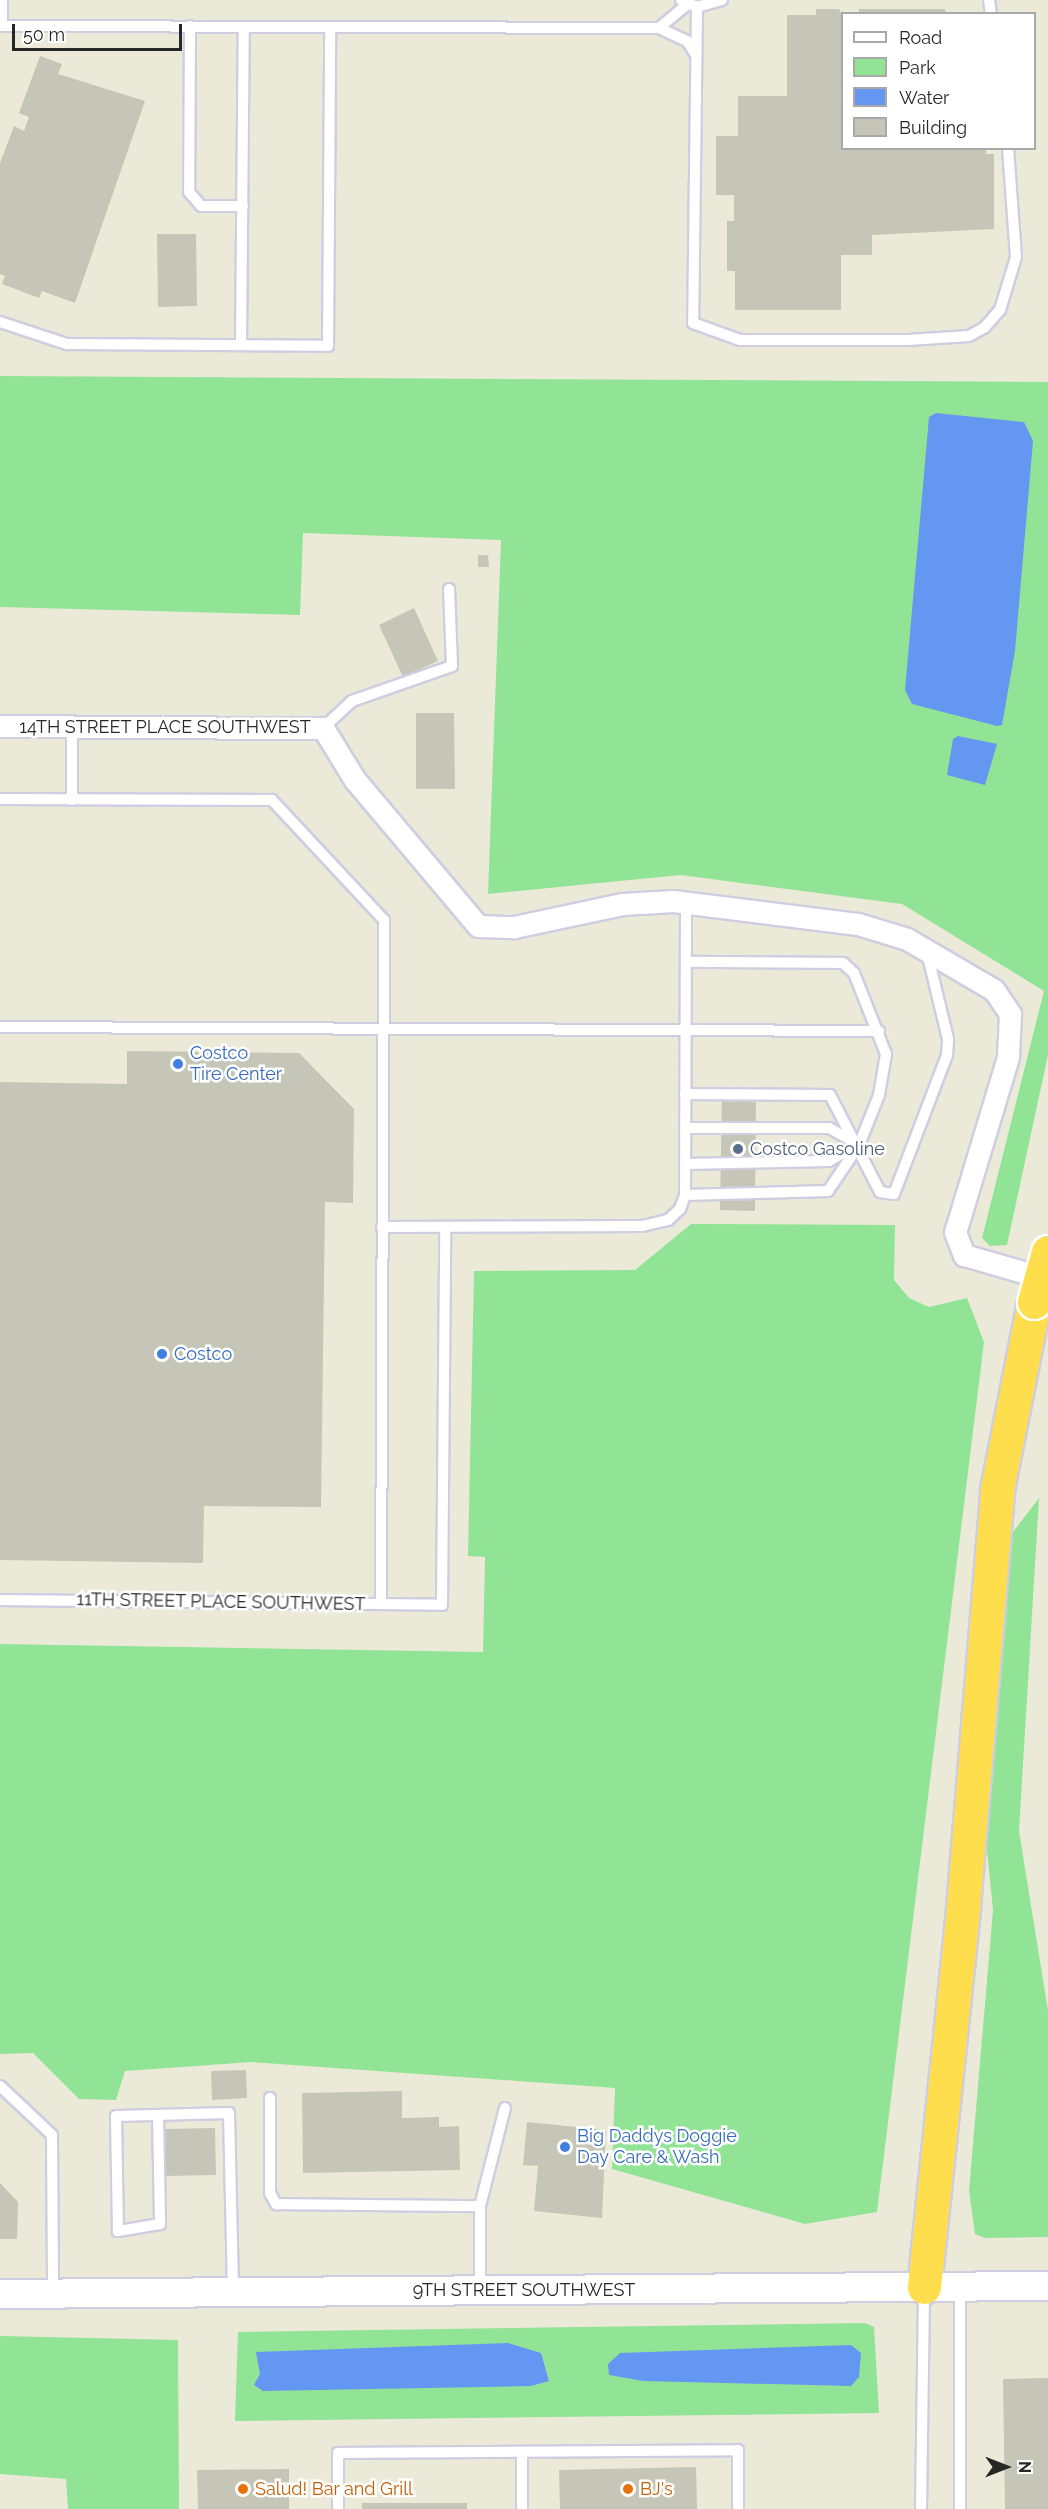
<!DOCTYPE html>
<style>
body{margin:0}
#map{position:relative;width:1048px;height:2509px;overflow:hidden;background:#ebead8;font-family:Raleway,sans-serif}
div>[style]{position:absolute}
.green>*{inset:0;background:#91e495}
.water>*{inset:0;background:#6597f2}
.building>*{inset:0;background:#c6c6b8}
.roads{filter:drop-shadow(2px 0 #d1cde1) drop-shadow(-2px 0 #d1cde1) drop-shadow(0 2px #d1cde1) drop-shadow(0 -2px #d1cde1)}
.lane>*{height:10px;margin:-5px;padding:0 5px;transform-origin:5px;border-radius:5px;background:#fff}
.street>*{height:21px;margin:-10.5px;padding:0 10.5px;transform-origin:10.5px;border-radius:10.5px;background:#fff}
.secondary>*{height:28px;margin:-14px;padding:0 14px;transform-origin:14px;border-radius:14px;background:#fff}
.highway>*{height:33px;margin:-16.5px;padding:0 16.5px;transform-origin:16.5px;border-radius:16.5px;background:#ffde4e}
.bridges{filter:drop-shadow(2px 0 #fff) drop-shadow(-2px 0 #fff) drop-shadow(0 2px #fff) drop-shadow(0 -2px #fff)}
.highway-bridge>*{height:33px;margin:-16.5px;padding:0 16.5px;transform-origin:16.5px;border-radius:16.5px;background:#ffde4e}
.dots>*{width:16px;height:16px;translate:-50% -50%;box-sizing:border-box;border:3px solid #fff;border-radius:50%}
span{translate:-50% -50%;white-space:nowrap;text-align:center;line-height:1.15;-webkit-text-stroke:5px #fff;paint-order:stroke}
.street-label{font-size:18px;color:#272727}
.shop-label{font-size:18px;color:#366cbe}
.left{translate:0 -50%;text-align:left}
.service-label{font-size:18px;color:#4e5e75}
.food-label{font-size:18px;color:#c56008}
.legend{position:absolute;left:841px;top:12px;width:195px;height:138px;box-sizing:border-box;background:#fff;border:2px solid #a9a9a9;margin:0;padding:8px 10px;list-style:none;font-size:18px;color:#272727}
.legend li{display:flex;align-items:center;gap:12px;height:30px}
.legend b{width:30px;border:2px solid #a9a9a9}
.north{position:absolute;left:976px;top:2437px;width:60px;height:60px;-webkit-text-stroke:4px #fff;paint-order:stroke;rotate:90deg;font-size:16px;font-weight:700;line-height:24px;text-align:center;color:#272727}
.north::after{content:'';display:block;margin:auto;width:21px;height:27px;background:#272727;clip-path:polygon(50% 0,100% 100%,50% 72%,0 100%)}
.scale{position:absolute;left:12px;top:24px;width:170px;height:27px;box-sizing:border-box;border:3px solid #272727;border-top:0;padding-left:8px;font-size:18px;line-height:21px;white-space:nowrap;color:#272727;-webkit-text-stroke:4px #fff;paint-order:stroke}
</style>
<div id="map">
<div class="green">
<div style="clip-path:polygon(0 376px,1048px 382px,1048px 1055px,1007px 1245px,990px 1246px,982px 1238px,1044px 991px,902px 904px,681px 875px,488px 894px,501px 540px,303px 533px,300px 615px,0 607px)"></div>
<div style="clip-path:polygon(691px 1224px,895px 1225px,894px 1280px,909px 1298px,929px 1307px,967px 1298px,984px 1342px,877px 2212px,805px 2224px,612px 2169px,615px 2088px,252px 2062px,125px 2071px,116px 2100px,79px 2099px,33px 2053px,0 2054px,0 1644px,483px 1652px,485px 1557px,468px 1556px,474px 1271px,635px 1270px)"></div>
<div style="clip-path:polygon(1039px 1498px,1019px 1831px,1048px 2011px,1048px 2237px,985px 2238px,975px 2234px,969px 2191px,993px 1910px,986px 1841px,1010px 1536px)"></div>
<div style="clip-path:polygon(865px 2323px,874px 2327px,879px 2413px,235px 2421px,238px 2332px)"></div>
<div style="clip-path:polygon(0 2336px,178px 2340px,179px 2509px,68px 2509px,66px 2479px,0 2474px)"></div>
</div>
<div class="water">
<div style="clip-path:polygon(936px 413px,1024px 422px,1033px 441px,1015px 651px,1002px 725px,997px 726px,912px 704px,905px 690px,929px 417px)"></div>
<div style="clip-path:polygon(958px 736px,997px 744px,985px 785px,947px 775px,953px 739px)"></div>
<div style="clip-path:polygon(508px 2343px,541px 2353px,549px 2381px,531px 2386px,263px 2391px,254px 2385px,260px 2374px,256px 2352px)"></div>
<div style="clip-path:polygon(851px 2345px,861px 2353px,859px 2377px,851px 2386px,643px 2381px,609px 2375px,608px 2364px,620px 2353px)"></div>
</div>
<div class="building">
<div style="clip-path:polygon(816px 9px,839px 9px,842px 15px,842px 148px,986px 148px,986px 154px,994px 154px,994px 229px,872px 235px,872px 255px,841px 255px,841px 310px,735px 310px,735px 271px,727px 271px,727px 221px,734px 221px,734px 195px,716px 195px,716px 136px,738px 136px,738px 96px,787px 96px,787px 15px,816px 15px)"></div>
<div style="clip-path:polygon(859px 9px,945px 9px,946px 14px,859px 14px)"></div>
<div style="clip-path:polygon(40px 56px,62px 64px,58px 74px,145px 101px,75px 303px,42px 291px,39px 298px,2px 284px,5px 276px,0 274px,0 163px,14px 126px,24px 131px,29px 117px,19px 113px)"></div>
<div style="clip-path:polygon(157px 234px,196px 234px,197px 306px,158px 307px)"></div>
<div style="clip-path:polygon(478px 555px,488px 555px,489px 567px,478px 567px)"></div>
<div style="clip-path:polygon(414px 608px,438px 661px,403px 677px,379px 625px)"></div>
<div style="clip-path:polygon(416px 713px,454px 713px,455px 789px,416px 789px)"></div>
<div style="clip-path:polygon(127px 1051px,299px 1053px,354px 1109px,353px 1203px,325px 1202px,321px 1507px,204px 1506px,203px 1563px,0 1560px,0 1082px,127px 1084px)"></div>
<div style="clip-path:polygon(722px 1087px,756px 1088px,755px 1211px,720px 1210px)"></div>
<div style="clip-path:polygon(246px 2070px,247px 2098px,212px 2100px,211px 2071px)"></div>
<div style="clip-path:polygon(402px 2091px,402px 2118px,439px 2117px,439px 2127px,459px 2126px,460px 2170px,303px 2173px,302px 2093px)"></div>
<div style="clip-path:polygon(527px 2122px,606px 2130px,602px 2218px,534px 2211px,538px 2166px,523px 2165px)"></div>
<div style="clip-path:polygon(215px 2128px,216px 2175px,166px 2176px,165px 2129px)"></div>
<div style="clip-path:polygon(0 2183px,18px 2202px,17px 2239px,0 2239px)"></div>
<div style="clip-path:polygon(1048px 2378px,1048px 2509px,1005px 2509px,1003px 2379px)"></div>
<div style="clip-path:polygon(696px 2467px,697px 2509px,560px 2509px,559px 2470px)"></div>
<div style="clip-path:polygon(289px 2469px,289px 2509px,198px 2509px,197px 2470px)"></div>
<div style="clip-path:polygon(362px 2503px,467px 2503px,467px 2509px,362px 2509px)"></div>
</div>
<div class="roads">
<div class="lane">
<div style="left:681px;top:0;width:17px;rotate:24deg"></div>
<div style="left:697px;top:7px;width:26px;rotate:-16deg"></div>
<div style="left:989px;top:0;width:14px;rotate:82deg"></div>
<div style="left:697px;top:7px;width:316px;rotate:90.7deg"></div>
<div style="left:693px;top:323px;width:50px;rotate:19.9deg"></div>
<div style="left:740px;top:340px;width:168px"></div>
<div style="left:908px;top:340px;width:61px;rotate:-3.8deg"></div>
<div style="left:969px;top:336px;width:18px;rotate:-29deg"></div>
<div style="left:985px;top:327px;width:23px;rotate:-49deg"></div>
<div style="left:1000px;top:310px;width:55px;rotate:-73.2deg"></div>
<div style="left:1016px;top:257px;width:109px;rotate:-94.2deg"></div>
<div style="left:0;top:26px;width:659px;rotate:0.17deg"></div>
<div style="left:659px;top:28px;width:38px;rotate:-40deg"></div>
<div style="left:2px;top:26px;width:26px;rotate:-90deg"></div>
<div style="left:190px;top:26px;width:166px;rotate:90.3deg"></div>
<div style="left:189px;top:192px;width:18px;rotate:49deg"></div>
<div style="left:201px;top:206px;width:42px"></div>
<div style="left:659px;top:28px;width:31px;rotate:25deg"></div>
<div style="left:687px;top:41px;width:17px;rotate:57deg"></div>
<div style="left:0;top:322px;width:71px;rotate:18.2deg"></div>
<div style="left:67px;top:344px;width:261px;rotate:0.4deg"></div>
<div style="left:328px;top:346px;width:319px;rotate:-89.6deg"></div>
<div style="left:241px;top:345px;width:318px;rotate:-89.5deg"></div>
<div style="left:323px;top:728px;width:40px;rotate:-43deg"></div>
<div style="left:352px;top:701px;width:106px;rotate:-19.3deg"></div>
<div style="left:452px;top:666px;width:77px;rotate:-92.2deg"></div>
<div style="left:0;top:799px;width:272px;rotate:0.2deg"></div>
<div style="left:272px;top:800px;width:164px;rotate:47deg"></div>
<div style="left:384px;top:920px;width:684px;rotate:90.25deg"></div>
<div style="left:72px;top:800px;width:74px;rotate:-90deg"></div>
<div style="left:0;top:1027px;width:879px;rotate:0.26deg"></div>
<div style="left:685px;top:1094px;width:145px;rotate:0.4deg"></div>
<div style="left:830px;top:1095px;width:109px;rotate:62.7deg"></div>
<div style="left:880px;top:1192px;width:14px;rotate:8deg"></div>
<div style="left:894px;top:1194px;width:149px;rotate:-69.1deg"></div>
<div style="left:947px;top:1055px;width:16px;rotate:-86deg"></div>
<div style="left:948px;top:1039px;width:89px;rotate:-103.6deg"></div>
<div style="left:685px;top:1128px;width:144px"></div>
<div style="left:829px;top:1128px;width:33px;rotate:29deg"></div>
<div style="left:685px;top:1164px;width:144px;rotate:-1.2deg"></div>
<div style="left:829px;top:1161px;width:32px;rotate:-30deg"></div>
<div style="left:685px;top:1195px;width:143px;rotate:-1.6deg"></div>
<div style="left:828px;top:1191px;width:55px;rotate:-56deg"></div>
<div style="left:859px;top:1145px;width:54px;rotate:-68.2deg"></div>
<div style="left:879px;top:1095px;width:42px;rotate:-80.3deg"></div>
<div style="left:886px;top:1054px;width:87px;rotate:-111.6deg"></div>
<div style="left:854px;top:973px;width:15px;rotate:-138deg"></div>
<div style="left:843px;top:963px;width:157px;rotate:-179.6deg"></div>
<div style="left:382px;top:1227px;width:260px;rotate:-0.2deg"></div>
<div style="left:642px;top:1226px;width:27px;rotate:-13deg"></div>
<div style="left:668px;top:1220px;width:16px;rotate:-43deg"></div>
<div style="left:680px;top:1209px;width:15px;rotate:-70deg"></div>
<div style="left:685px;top:1195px;width:294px;rotate:-89.8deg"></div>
<div style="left:0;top:1600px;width:442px;rotate:0.6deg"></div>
<div style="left:442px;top:1605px;width:377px;rotate:-89.5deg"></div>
<div style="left:0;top:2086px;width:71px;rotate:43.3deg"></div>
<div style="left:52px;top:2135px;width:158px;rotate:89.6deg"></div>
<div style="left:270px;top:2098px;width:95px;rotate:90deg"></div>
<div style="left:270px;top:2193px;width:13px;rotate:61deg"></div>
<div style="left:276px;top:2204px;width:204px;rotate:0.6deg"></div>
<div style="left:480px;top:2206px;width:83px;rotate:90deg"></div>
<div style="left:158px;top:2115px;width:109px;rotate:88.9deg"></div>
<div style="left:160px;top:2224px;width:43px;rotate:170.5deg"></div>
<div style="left:118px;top:2231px;width:115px;rotate:-91deg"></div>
<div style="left:116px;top:2116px;width:113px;rotate:-1.5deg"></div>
<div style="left:229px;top:2113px;width:179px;rotate:88.7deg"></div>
<div style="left:480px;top:2206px;width:101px;rotate:-75.7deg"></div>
<div style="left:960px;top:2287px;width:222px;rotate:90deg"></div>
<div style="left:522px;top:2452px;width:57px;rotate:90deg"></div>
<div style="left:338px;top:2509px;width:56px;rotate:-90deg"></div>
<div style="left:338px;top:2453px;width:400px;rotate:-0.4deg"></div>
<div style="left:738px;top:2450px;width:59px;rotate:90deg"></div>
<div style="left:921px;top:2509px;width:219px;rotate:-89.2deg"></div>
</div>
<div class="street">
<div style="left:0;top:726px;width:323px;rotate:0.4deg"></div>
<div style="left:323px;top:728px;width:61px;rotate:58.4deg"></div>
<div style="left:355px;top:780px;width:191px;rotate:49.9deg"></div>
<div style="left:478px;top:926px;width:36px;rotate:2deg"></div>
<div style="left:514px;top:927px;width:110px;rotate:-12deg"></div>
<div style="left:622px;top:904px;width:51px;rotate:-3.4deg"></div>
<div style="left:673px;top:901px;width:186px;rotate:7.1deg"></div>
<div style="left:858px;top:924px;width:51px;rotate:17deg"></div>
<div style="left:907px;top:939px;width:101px;rotate:30.4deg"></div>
<div style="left:994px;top:990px;width:29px;rotate:56deg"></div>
<div style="left:1010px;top:1014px;width:43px;rotate:92.7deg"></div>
<div style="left:1008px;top:1057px;width:183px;rotate:106.8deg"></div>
<div style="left:955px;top:1232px;width:25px;rotate:69deg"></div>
<div style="left:964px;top:1255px;width:61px;rotate:16.1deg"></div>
</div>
<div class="secondary">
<div style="left:0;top:2294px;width:1048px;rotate:-0.44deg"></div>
</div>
<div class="highway">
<div style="left:924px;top:2287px;width:382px;rotate:-84.1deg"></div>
<div style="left:963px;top:1907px;width:419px;rotate:-85.3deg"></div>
<div style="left:997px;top:1489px;width:191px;rotate:-78.8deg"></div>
</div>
</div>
<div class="bridges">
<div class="highway-bridge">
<div style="left:1034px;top:1302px;width:52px;rotate:-74.4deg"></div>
</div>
</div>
<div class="dots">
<div style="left:178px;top:1064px;background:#3f7fe0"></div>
<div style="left:738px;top:1149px;background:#5c6f8a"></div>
<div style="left:162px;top:1354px;background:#3f7fe0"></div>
<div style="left:565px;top:2147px;background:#3f7fe0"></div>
<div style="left:243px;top:2489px;background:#e8710a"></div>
<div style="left:628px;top:2489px;background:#e8710a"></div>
</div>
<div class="street-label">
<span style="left:165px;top:727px">14TH STREET PLACE SOUTHWEST</span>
<span style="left:221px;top:1602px;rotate:1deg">11TH STREET PLACE SOUTHWEST</span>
<span style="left:524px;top:2290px">9TH STREET SOUTHWEST</span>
</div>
<div class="shop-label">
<span class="left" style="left:190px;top:1064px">Costco<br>Tire Center</span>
<span class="left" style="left:174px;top:1354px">Costco</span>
<span class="left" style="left:577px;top:2147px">Big Daddys Doggie<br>Day Care &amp; Wash</span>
</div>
<div class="service-label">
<span class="left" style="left:750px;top:1149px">Costco Gasoline</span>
</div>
<div class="food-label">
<span class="left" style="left:255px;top:2489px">Salud! Bar and Grill</span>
<span class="left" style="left:640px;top:2489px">BJ's</span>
</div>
<ul class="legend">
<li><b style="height:8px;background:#fff"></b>Road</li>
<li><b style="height:16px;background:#91e495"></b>Park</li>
<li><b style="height:16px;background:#6597f2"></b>Water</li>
<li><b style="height:16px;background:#c6c6b8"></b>Building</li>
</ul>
<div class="north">N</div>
<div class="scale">50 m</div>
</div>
